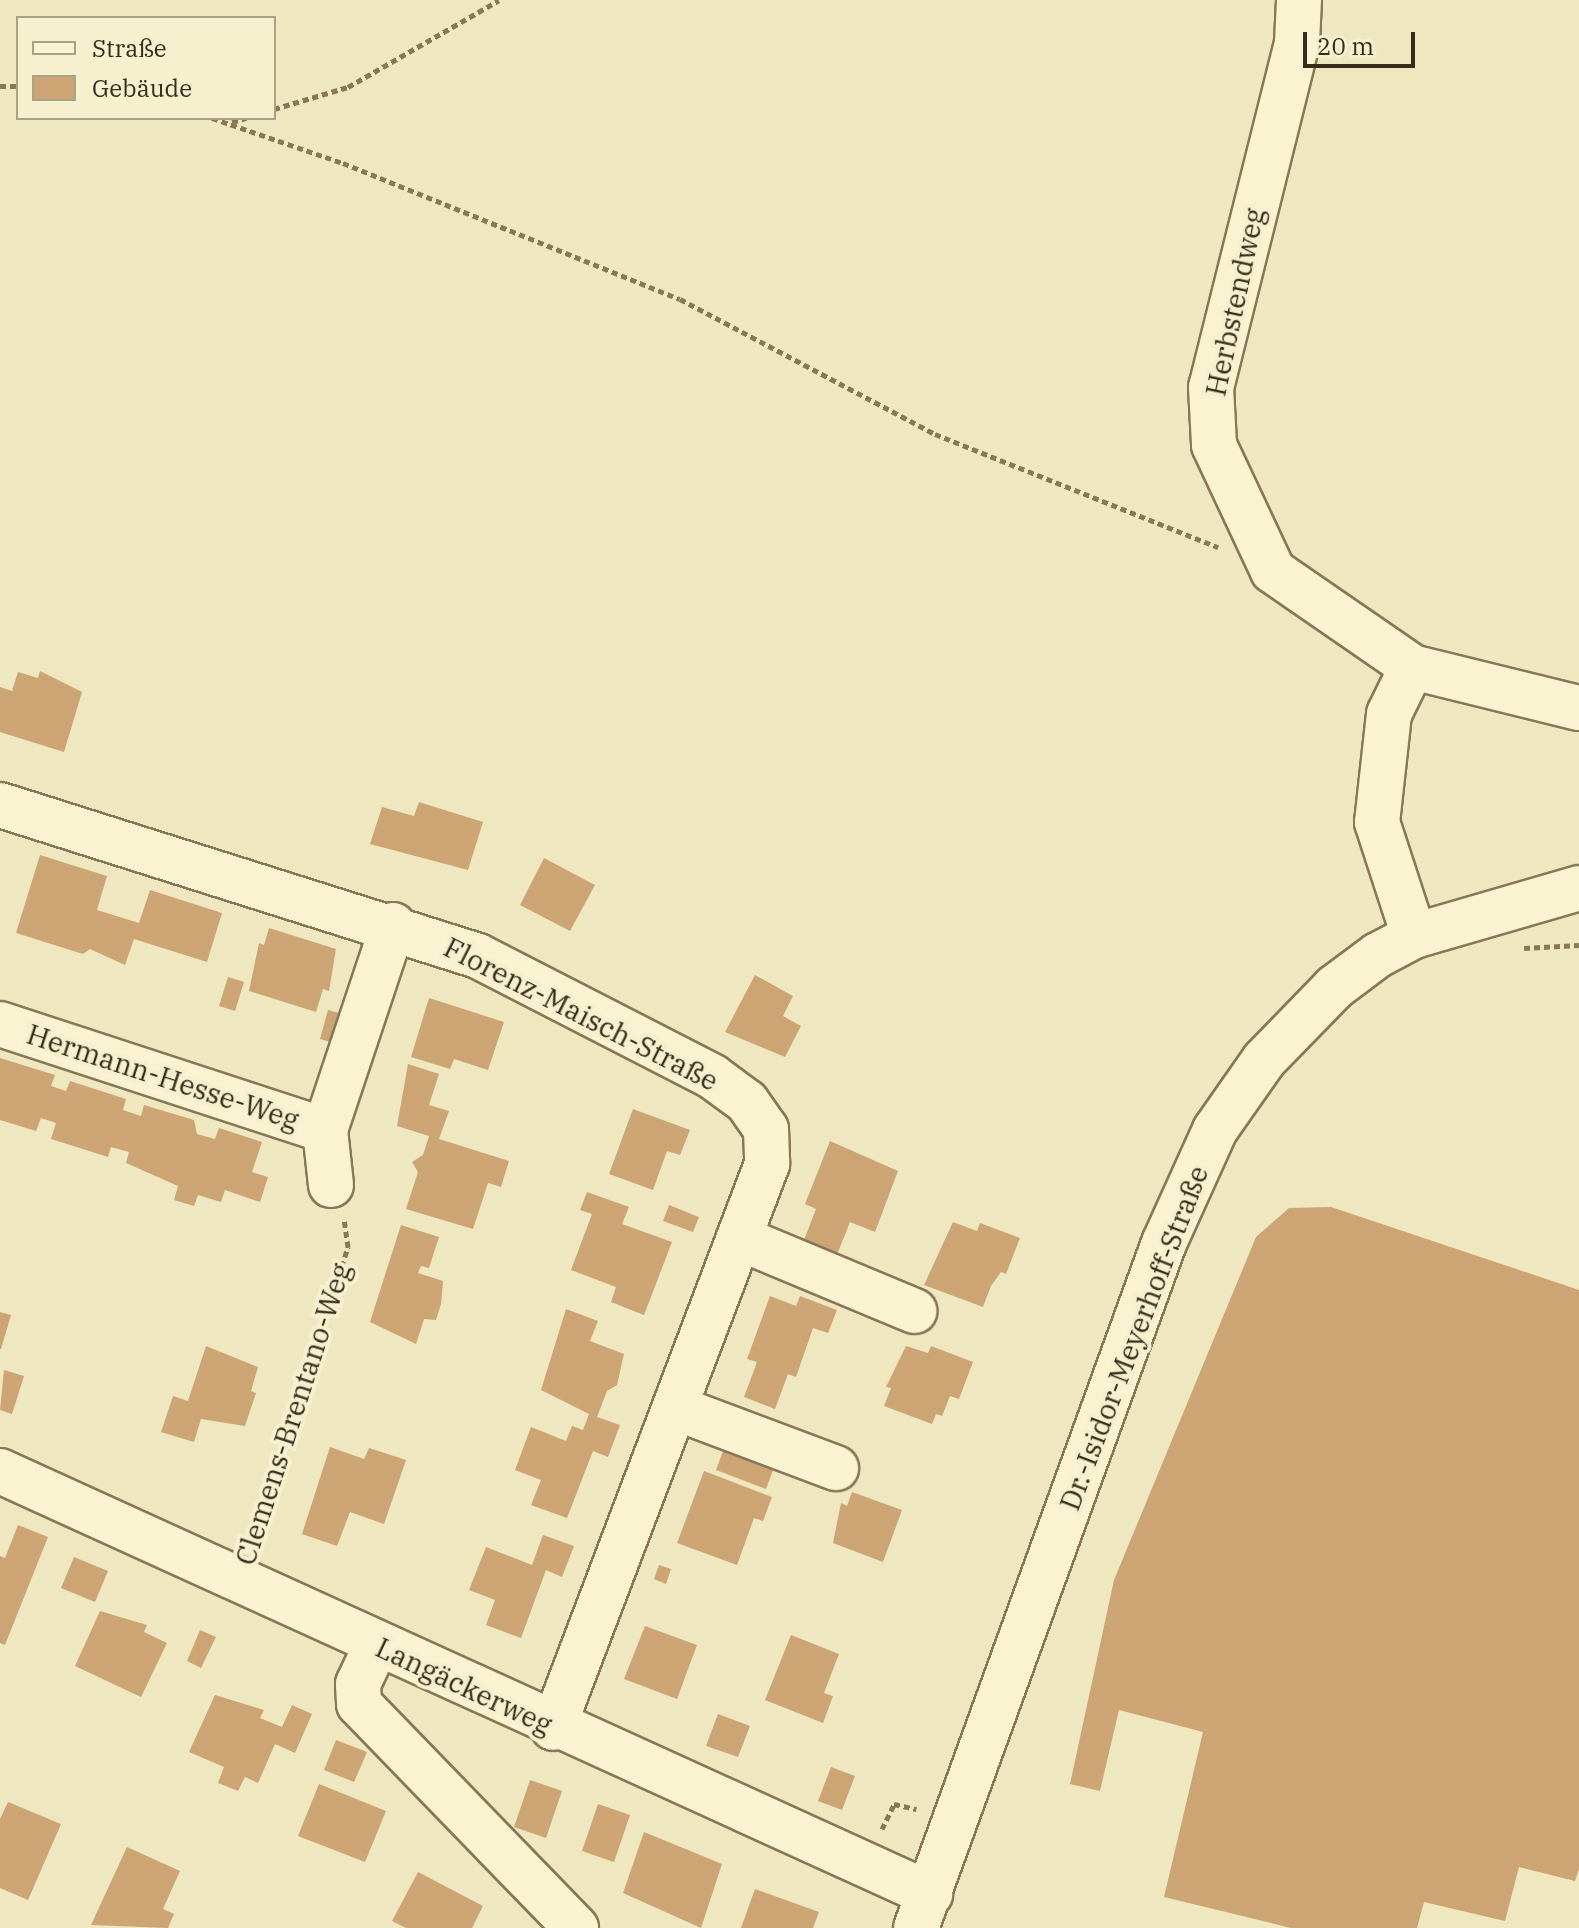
<!DOCTYPE html>
<meta charset="utf-8">
<style>
body{margin:0}
#map{position:relative;width:1579px;height:1928px;overflow:hidden;background:#eee7bf;font-family:"IBM Plex Serif",serif}
div>[style]{position:absolute}
.building>*{inset:0;background:#cda574}
.path>*{height:5px;margin-top:-2.5px;transform-origin:0;background:repeating-linear-gradient(90deg,#877757 0 6px,transparent 0 10px)}
.roads{filter:drop-shadow(2px 0 #877757) drop-shadow(-2px 0 #877757) drop-shadow(0 2px #877757) drop-shadow(0 -2px #877757)}
.minor>*{height:44px;margin:-22px;padding:0 22px;transform-origin:22px;border-radius:22px;background:#f9f3d2}
span{translate:-50% -50%;white-space:nowrap;text-align:center;line-height:1.15;-webkit-text-stroke:8px #f6f0ce;paint-order:stroke}
.street-label{font-size:28px;color:#362c1c}
.legend{position:absolute;left:16px;top:16px;width:260px;height:104px;box-sizing:border-box;background:#f6f0ce;border:2px solid #a9a287;margin:0;padding:10px 14px;list-style:none;font-size:24px;color:#362c1c}
.legend li{display:flex;align-items:center;gap:16px;height:40px}
.legend b{width:40px;border:2px solid #a9a287}
.scale{position:absolute;left:1303px;top:32px;width:112px;height:36px;box-sizing:border-box;border:4px solid #362c1c;border-top:0;padding-left:10px;font-size:24px;line-height:28px;white-space:nowrap;color:#362c1c;-webkit-text-stroke:6px #f6f0ce;paint-order:stroke}
</style>
<div id="map">
<div class="building">
<div style="clip-path:polygon(40px 671px,82px 692px,64px 752px,0 732px,0 687px,12px 691px,18px 672px,38px 678px)"></div>
<div style="clip-path:polygon(419px 802px,483px 822px,468px 870px,370px 844px,382px 807px,414px 816px)"></div>
<div style="clip-path:polygon(40px 855px,107px 876px,97px 910px,139px 923px,150px 890px,222px 913px,207px 962px,134px 939px,125px 965px,90px 949px,83px 954px,16px 933px)"></div>
<div style="clip-path:polygon(544px 858px,595px 885px,570px 931px,520px 905px)"></div>
<div style="clip-path:polygon(269px 928px,336px 949px,329px 991px,323px 989px,316px 1012px,249px 991px,259px 943px,264px 945px)"></div>
<div style="clip-path:polygon(755px 975px,793px 996px,783px 1016px,801px 1026px,785px 1057px,725px 1032px)"></div>
<div style="clip-path:polygon(228px 977px,244px 982px,235px 1011px,219px 1006px)"></div>
<div style="clip-path:polygon(429px 998px,504px 1022px,488px 1070px,454px 1059px,450px 1069px,411px 1057px)"></div>
<div style="clip-path:polygon(328px 1010px,343px 1014px,334px 1043px,320px 1039px)"></div>
<div style="clip-path:polygon(0 1058px,55px 1075px,51px 1086px,66px 1091px,70px 1081px,126px 1099px,123px 1110px,141px 1116px,144px 1105px,194px 1120px,197px 1134px,215px 1139px,219px 1128px,262px 1142px,252px 1172px,268px 1177px,260px 1202px,225px 1190px,221px 1202px,198px 1195px,194px 1206px,174px 1200px,178px 1186px,126px 1163px,129px 1152px,111px 1147px,108px 1157px,51px 1139px,56px 1123px,41px 1118px,36px 1131px,0 1120px)"></div>
<div style="clip-path:polygon(408px 1064px,439px 1074px,429px 1105px,449px 1111px,439px 1139px,509px 1161px,501px 1187px,488px 1183px,473px 1229px,406px 1209px,418px 1172px,412px 1162px,423px 1155px,429px 1136px,397px 1126px)"></div>
<div style="clip-path:polygon(633px 1109px,690px 1130px,680px 1155px,667px 1151px,653px 1190px,609px 1174px)"></div>
<div style="clip-path:polygon(830px 1141px,898px 1171px,875px 1232px,850px 1222px,832px 1267px,799px 1253px,816px 1209px,805px 1204px)"></div>
<div style="clip-path:polygon(587px 1192px,629px 1207px,622px 1224px,672px 1242px,644px 1315px,611px 1302px,616px 1287px,571px 1270px,592px 1214px,580px 1210px)"></div>
<div style="clip-path:polygon(669px 1205px,699px 1217px,693px 1232px,663px 1221px)"></div>
<div style="clip-path:polygon(1331px 1207px,1579px 1290px,1579px 1869px,1575px 1881px,1519px 1867px,1505px 1921px,1424px 1902px,1417px 1928px,1291px 1928px,1164px 1897px,1203px 1732px,1119px 1710px,1100px 1791px,1070px 1784px,1114px 1580px,1256px 1237px,1289px 1208px)"></div>
<div style="clip-path:polygon(953px 1222px,977px 1231px,980px 1223px,1020px 1238px,1006px 1274px,1001px 1272px,991px 1286px,983px 1307px,924px 1285px)"></div>
<div style="clip-path:polygon(401px 1225px,439px 1237px,429px 1268px,421px 1266px,418px 1273px,443px 1281px,441px 1304px,436px 1320px,424px 1319px,416px 1344px,370px 1322px)"></div>
<div style="clip-path:polygon(770px 1296px,796px 1306px,800px 1296px,837px 1310px,828px 1333px,813px 1328px,796px 1377px,788px 1374px,775px 1409px,744px 1397px,757px 1362px,747px 1359px)"></div>
<div style="clip-path:polygon(566px 1309px,598px 1321px,590px 1341px,624px 1354px,617px 1385px,607px 1391px,597px 1417px,620px 1425px,608px 1457px,593px 1451px,567px 1518px,531px 1505px,541px 1480px,515px 1470px,531px 1427px,566px 1441px,572px 1426px,583px 1430px,589px 1414px,541px 1390px)"></div>
<div style="clip-path:polygon(0 1312px,11px 1315px,1px 1349px,0 1349px)"></div>
<div style="clip-path:polygon(206px 1346px,258px 1367px,251px 1391px,256px 1393px,245px 1426px,201px 1419px,194px 1442px,161px 1432px,173px 1396px,188px 1401px)"></div>
<div style="clip-path:polygon(906px 1346px,928px 1353px,931px 1346px,973px 1362px,959px 1399px,950px 1396px,942px 1416px,936px 1414px,932px 1424px,884px 1406px,891px 1388px,886px 1387px)"></div>
<div style="clip-path:polygon(4px 1370px,24px 1376px,12px 1414px,0 1410px)"></div>
<div style="clip-path:polygon(728px 1438px,778px 1457px,766px 1489px,716px 1470px)"></div>
<div style="clip-path:polygon(330px 1447px,364px 1459px,369px 1448px,406px 1460px,384px 1524px,350px 1512px,337px 1546px,302px 1534px)"></div>
<div style="clip-path:polygon(704px 1471px,772px 1497px,763px 1521px,754px 1518px,737px 1565px,677px 1543px)"></div>
<div style="clip-path:polygon(852px 1492px,902px 1510px,883px 1562px,833px 1543px,841px 1503px,847px 1506px)"></div>
<div style="clip-path:polygon(18px 1525px,48px 1537px,5px 1645px,0 1643px,0 1556px,5px 1558px)"></div>
<div style="clip-path:polygon(543px 1535px,574px 1546px,562px 1577px,546px 1570px,521px 1638px,486px 1625px,495px 1600px,469px 1590px,486px 1547px,532px 1565px)"></div>
<div style="clip-path:polygon(74px 1557px,108px 1571px,95px 1602px,61px 1588px)"></div>
<div style="clip-path:polygon(659px 1565px,671px 1569px,666px 1584px,654px 1579px)"></div>
<div style="clip-path:polygon(100px 1611px,147px 1625px,144px 1632px,167px 1643px,141px 1697px,75px 1666px)"></div>
<div style="clip-path:polygon(645px 1626px,697px 1645px,677px 1699px,624px 1679px)"></div>
<div style="clip-path:polygon(200px 1630px,216px 1637px,201px 1668px,187px 1661px)"></div>
<div style="clip-path:polygon(791px 1635px,839px 1654px,824px 1693px,833px 1696px,823px 1723px,765px 1700px)"></div>
<div style="clip-path:polygon(215px 1695px,264px 1710px,260px 1718px,282px 1727px,292px 1705px,312px 1714px,295px 1753px,275px 1744px,258px 1783px,245px 1777px,238px 1791px,218px 1783px,224px 1767px,189px 1752px)"></div>
<div style="clip-path:polygon(718px 1714px,750px 1726px,738px 1757px,706px 1746px)"></div>
<div style="clip-path:polygon(336px 1740px,367px 1752px,354px 1782px,324px 1770px)"></div>
<div style="clip-path:polygon(831px 1767px,855px 1776px,842px 1810px,818px 1801px)"></div>
<div style="clip-path:polygon(530px 1780px,562px 1791px,546px 1838px,514px 1827px)"></div>
<div style="clip-path:polygon(319px 1784px,386px 1811px,365px 1862px,298px 1836px)"></div>
<div style="clip-path:polygon(8px 1802px,61px 1824px,28px 1900px,0 1888px,0 1819px)"></div>
<div style="clip-path:polygon(598px 1804px,630px 1815px,614px 1862px,582px 1851px)"></div>
<div style="clip-path:polygon(644px 1832px,722px 1864px,701px 1928px,623px 1893px)"></div>
<div style="clip-path:polygon(127px 1847px,180px 1871px,163px 1909px,174px 1914px,168px 1928px,91px 1925px)"></div>
<div style="clip-path:polygon(418px 1872px,483px 1906px,472px 1928px,406px 1928px,392px 1921px)"></div>
<div style="clip-path:polygon(755px 1889px,819px 1912px,813px 1928px,741px 1928px)"></div>
</div>
<div class="path">
<div style="left:0;top:86px;width:18px"></div>
<div style="left:274px;top:109px;width:77px;rotate:-16.6deg"></div>
<div style="left:348px;top:87px;width:174px;rotate:-29.9deg"></div>
<div style="left:212px;top:118px;width:139px;rotate:19deg"></div>
<div style="left:343px;top:163px;width:363px;rotate:22deg"></div>
<div style="left:680px;top:299px;width:289px;rotate:27.9deg"></div>
<div style="left:935px;top:434px;width:305px;rotate:21.8deg"></div>
<div style="left:232px;top:122px;width:15px;rotate:-16deg"></div>
<div style="left:1524px;top:948px;width:55px;rotate:-3.1deg"></div>
<div style="left:251px;top:1542px;width:311px;rotate:-71.8deg"></div>
<div style="left:348px;top:1247px;width:28px;rotate:-98deg"></div>
<div style="left:882px;top:1829px;width:28px;rotate:-64deg"></div>
<div style="left:894px;top:1804px;width:23px;rotate:13deg"></div>
</div>
<div class="roads">
<div class="minor">
<div style="left:1299px;top:0;width:43px;rotate:92.7deg"></div>
<div style="left:1297px;top:43px;width:355px;rotate:104deg"></div>
<div style="left:1211px;top:387px;width:58px;rotate:87deg"></div>
<div style="left:1214px;top:445px;width:139px;rotate:64.9deg"></div>
<div style="left:1273px;top:571px;width:169px;rotate:34.6deg"></div>
<div style="left:1412px;top:667px;width:172px;rotate:13.8deg"></div>
<div style="left:1412px;top:667px;width:52px;rotate:116.1deg"></div>
<div style="left:1389px;top:714px;width:109px;rotate:96.3deg"></div>
<div style="left:1377px;top:822px;width:120px;rotate:72deg"></div>
<div style="left:0;top:805px;width:501px;rotate:17.53deg"></div>
<div style="left:478px;top:956px;width:264px;rotate:27.2deg"></div>
<div style="left:713px;top:1077px;width:42px;rotate:36.3deg"></div>
<div style="left:747px;top:1102px;width:33px;rotate:55deg"></div>
<div style="left:766px;top:1129px;width:35px;rotate:88deg"></div>
<div style="left:767px;top:1164px;width:603px;rotate:110.78deg"></div>
<div style="left:0;top:1024px;width:342px;rotate:18.1deg"></div>
<div style="left:331px;top:1185px;width:55px;rotate:-96.2deg"></div>
<div style="left:325px;top:1130px;width:216px;rotate:-71.6deg"></div>
<div style="left:739px;top:1238px;width:190px;rotate:22.6deg"></div>
<div style="left:676px;top:1408px;width:171px;rotate:20.6deg"></div>
<div style="left:0;top:1471px;width:1022px;rotate:24.46deg"></div>
<div style="left:376px;top:1646px;width:42px;rotate:115.3deg"></div>
<div style="left:358px;top:1684px;width:20px;rotate:87deg"></div>
<div style="left:359px;top:1704px;width:312px;rotate:45.9deg"></div>
<div style="left:916px;top:1928px;width:729px;rotate:-70.1deg"></div>
<div style="left:1164px;top:1243px;width:124px;rotate:-65.7deg"></div>
<div style="left:1215px;top:1130px;width:85px;rotate:-55deg"></div>
<div style="left:1264px;top:1060px;width:102px;rotate:-45.8deg"></div>
<div style="left:1335px;top:987px;width:54px;rotate:-36.7deg"></div>
<div style="left:1378px;top:955px;width:41px;rotate:-27.8deg"></div>
<div style="left:1414px;top:936px;width:172px;rotate:-16.2deg"></div>
</div>
</div>
<div class="street-label">
<span style="left:1235px;top:302px;rotate:-78deg">Herbstendweg</span>
<span style="left:581px;top:1014px;rotate:27deg">Florenz-Maisch-Straße</span>
<span style="left:163px;top:1077px;rotate:18deg">Hermann-Hesse-Weg</span>
<span style="left:1134px;top:1338px;rotate:-69deg">Dr.-Isidor-Meyerhoff-Straße</span>
<span style="left:293px;top:1414px;rotate:-72deg">Clemens-Brentano-Weg</span>
<span style="left:464px;top:1686px;rotate:25deg">Langäckerweg</span>
</div>
<ul class="legend">
<li><b style="height:10px;background:#f9f3d2"></b>Straße</li>
<li><b style="height:22px;background:#cda574"></b>Gebäude</li>
</ul>
<div class="scale">20 m</div>
</div>
